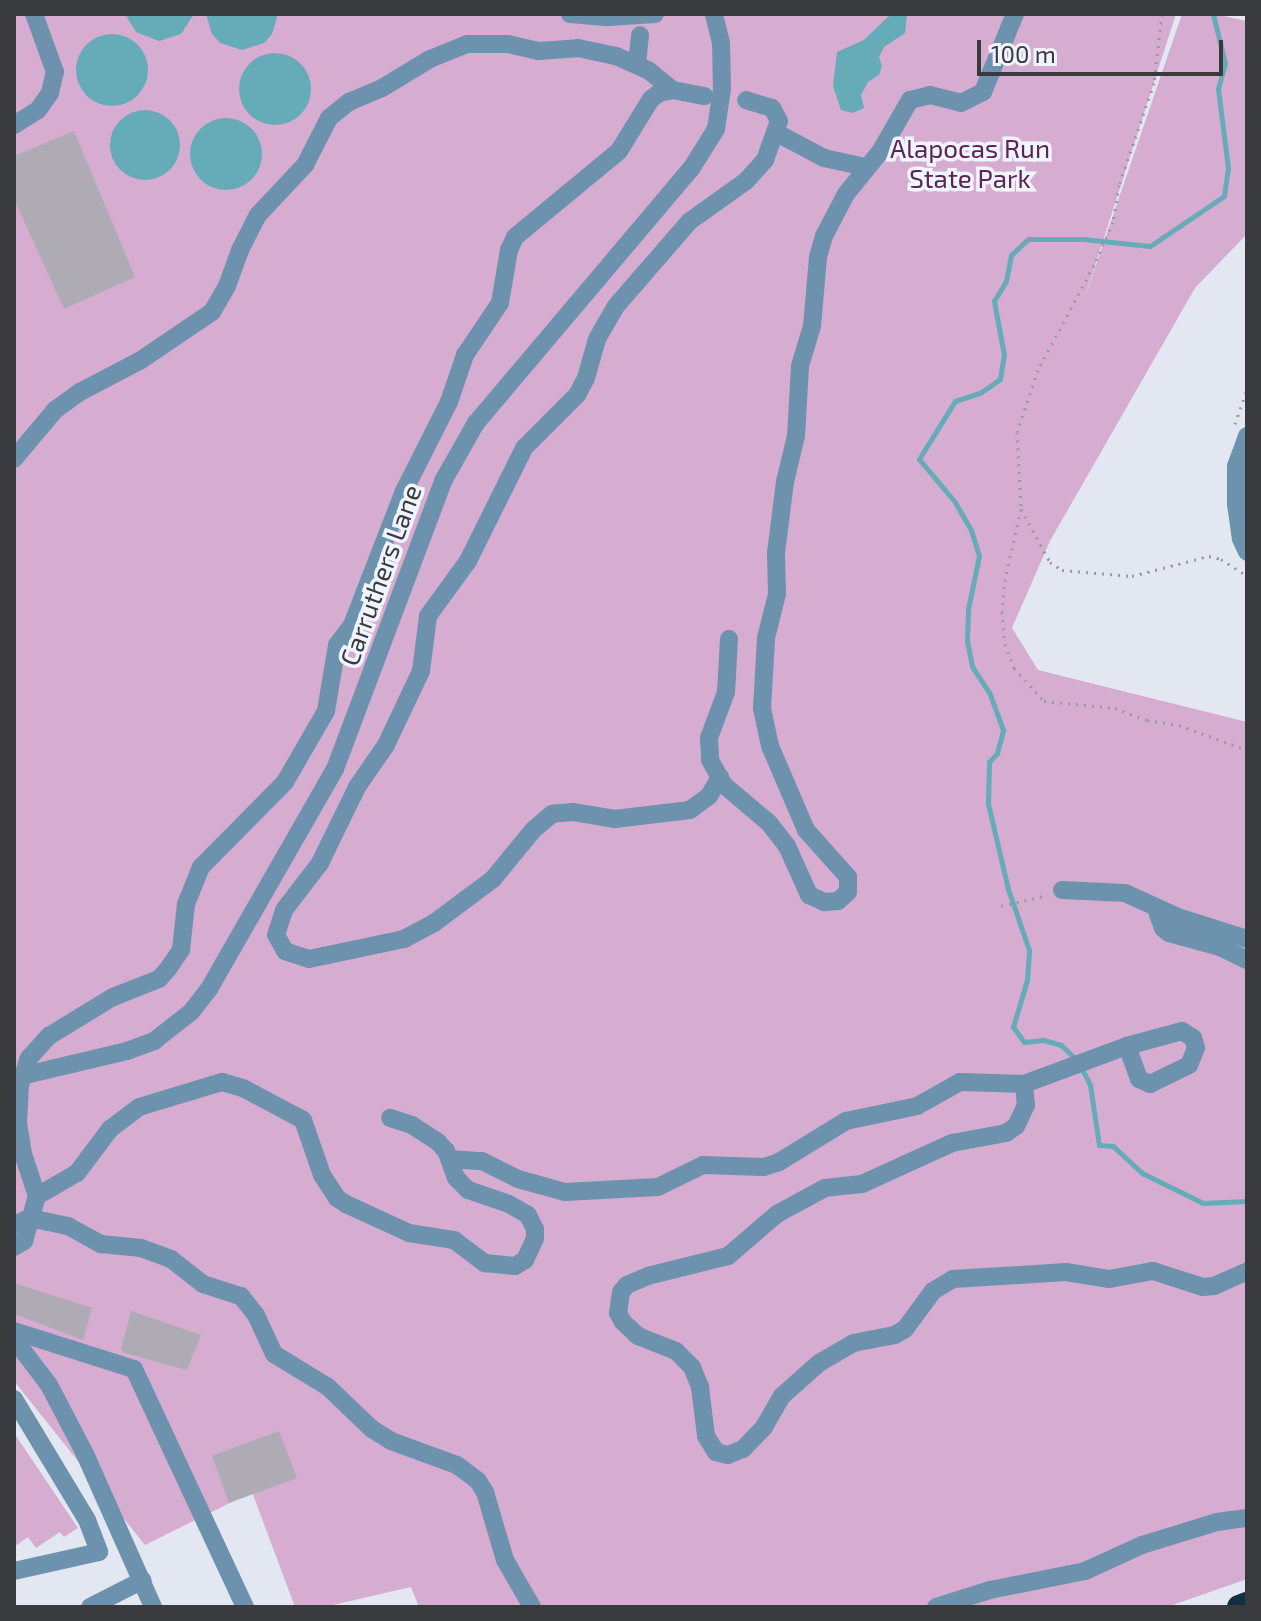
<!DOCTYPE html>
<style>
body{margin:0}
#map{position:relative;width:1261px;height:1621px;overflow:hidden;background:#e3e7f1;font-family:"Exo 2",sans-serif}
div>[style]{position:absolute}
.green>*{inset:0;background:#d6acd1}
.water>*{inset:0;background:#66abb8}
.round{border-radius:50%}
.stream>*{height:5px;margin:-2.5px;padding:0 2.5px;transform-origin:2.5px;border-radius:2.5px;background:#66abb8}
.building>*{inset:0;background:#aeabb5}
.path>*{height:3px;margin-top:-1.5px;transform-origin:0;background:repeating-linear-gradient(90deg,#989ba2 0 2px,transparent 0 8px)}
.minor>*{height:18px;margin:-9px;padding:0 9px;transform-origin:9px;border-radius:9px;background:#6c92ae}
.highway>*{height:24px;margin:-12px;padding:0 12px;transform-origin:12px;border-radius:12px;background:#102f44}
span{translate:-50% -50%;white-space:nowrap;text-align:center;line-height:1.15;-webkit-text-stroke:7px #f0f4fe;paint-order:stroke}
.park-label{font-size:26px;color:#5b2556}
.street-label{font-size:26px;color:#393a3e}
.frame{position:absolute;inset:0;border:16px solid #393a3e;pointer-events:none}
.scale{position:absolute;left:977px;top:40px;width:246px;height:36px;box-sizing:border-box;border:4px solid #393a3e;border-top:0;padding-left:10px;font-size:24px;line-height:28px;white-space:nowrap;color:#393a3e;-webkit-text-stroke:6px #f0f4fe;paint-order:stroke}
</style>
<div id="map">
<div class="green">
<div style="clip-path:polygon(14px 14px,1176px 14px,1083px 303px,1182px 14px,1214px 14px,1247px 21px,1247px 234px,1195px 288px,1050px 541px,1012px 628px,1038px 670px,1247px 722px,1247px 1579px,1167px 1607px,419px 1607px,411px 1587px,324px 1607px,295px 1607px,252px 1492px,145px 1545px,14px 1381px)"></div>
<div style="clip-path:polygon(14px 1433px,78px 1528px,64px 1537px,60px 1532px,36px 1548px,28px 1537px,14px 1547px)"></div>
</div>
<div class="water">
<div style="clip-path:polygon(125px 14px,194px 14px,181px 34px,159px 41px,136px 32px)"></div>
<div style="clip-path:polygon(206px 14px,278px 14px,272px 34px,264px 43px,242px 50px,220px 43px,212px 34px)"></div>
<div style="clip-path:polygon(891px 14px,907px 14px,905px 33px,884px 47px,879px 57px,882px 66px,879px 75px,868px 82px,861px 95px,864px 108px,853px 113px,841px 110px,833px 86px,837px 52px,864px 40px)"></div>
<div class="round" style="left:76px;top:34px;width:72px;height:72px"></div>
<div class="round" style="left:239px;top:53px;width:72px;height:72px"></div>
<div class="round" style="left:110px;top:110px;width:70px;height:70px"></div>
<div class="round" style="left:190px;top:118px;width:72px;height:72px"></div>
</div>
<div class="stream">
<div style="left:1077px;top:1060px;width:22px;rotate:-137deg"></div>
<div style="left:1061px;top:1045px;width:19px;rotate:-164deg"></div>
<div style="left:1043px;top:1040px;width:19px;rotate:174deg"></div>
<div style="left:1024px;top:1042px;width:19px;rotate:-126deg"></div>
<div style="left:1013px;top:1027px;width:49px;rotate:-73.4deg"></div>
<div style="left:1027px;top:980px;width:30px;rotate:-86deg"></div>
<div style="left:1029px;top:950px;width:65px;rotate:-109deg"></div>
<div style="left:1008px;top:889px;width:87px;rotate:-103.2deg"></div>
<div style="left:988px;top:804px;width:42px;rotate:-88.6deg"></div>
<div style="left:989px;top:762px;width:12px;rotate:-48deg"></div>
<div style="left:997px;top:753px;width:24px;rotate:-75deg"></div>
<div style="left:1003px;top:730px;width:38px;rotate:-110deg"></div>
<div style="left:990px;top:694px;width:33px;rotate:-123deg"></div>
<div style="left:972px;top:666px;width:26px;rotate:-101deg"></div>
<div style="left:967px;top:640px;width:31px;rotate:-88deg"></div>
<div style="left:968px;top:609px;width:54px;rotate:-78.3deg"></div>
<div style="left:979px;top:556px;width:27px;rotate:-107deg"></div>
<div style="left:971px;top:530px;width:32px;rotate:-120deg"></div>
<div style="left:955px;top:502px;width:56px;rotate:-129.9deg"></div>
<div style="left:919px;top:459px;width:68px;rotate:-58.2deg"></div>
<div style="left:955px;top:401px;width:26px;rotate:-18deg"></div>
<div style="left:980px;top:393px;width:24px;rotate:-35deg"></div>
<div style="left:1000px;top:379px;width:24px;rotate:-81deg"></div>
<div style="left:1004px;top:355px;width:55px;rotate:-100.5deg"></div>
<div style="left:994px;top:301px;width:23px;rotate:-59deg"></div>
<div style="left:1006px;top:281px;width:26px;rotate:-79deg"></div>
<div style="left:1011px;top:255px;width:23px;rotate:-43deg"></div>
<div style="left:1028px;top:239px;width:55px"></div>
<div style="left:1083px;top:239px;width:67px;rotate:6deg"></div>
<div style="left:1150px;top:246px;width:89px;rotate:-34deg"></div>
<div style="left:1224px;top:196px;width:28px;rotate:-82deg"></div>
<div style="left:1228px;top:168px;width:80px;rotate:-97.2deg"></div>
<div style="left:1218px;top:89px;width:27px;rotate:-75deg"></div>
<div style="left:1225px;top:63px;width:50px;rotate:-103.8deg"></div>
<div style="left:1082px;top:1069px;width:18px;rotate:63deg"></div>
<div style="left:1090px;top:1085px;width:61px;rotate:81.5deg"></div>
<div style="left:1099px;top:1145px;width:14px;rotate:4deg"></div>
<div style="left:1113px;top:1146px;width:40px;rotate:43deg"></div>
<div style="left:1142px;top:1173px;width:68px;rotate:26.2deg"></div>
<div style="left:1203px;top:1203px;width:44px;rotate:-2.6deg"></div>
</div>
<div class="building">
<div style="clip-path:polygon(74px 131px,135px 277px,64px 309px,14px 199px,14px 156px)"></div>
<div style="clip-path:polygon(14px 1283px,92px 1308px,83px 1340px,14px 1314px)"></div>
<div style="clip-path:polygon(131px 1311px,201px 1335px,187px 1370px,124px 1353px,121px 1349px)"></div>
<div style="clip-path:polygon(279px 1431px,297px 1478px,229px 1503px,212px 1456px)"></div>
</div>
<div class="path">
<div style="left:1162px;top:14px;width:69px;rotate:96.6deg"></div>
<div style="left:1154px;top:83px;width:108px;rotate:108.9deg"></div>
<div style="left:1119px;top:185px;width:37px;rotate:99deg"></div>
<div style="left:1113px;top:222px;width:47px;rotate:113.8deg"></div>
<div style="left:1094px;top:265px;width:119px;rotate:118.1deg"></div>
<div style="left:1038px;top:370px;width:65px;rotate:108.7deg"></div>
<div style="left:1017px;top:432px;width:77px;rotate:87deg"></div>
<div style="left:1021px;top:509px;width:72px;rotate:102.9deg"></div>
<div style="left:1005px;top:579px;width:33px;rotate:95deg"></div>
<div style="left:1002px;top:612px;width:32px;rotate:85deg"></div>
<div style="left:1005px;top:644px;width:26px;rotate:69deg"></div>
<div style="left:1014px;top:668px;width:45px;rotate:47.7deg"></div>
<div style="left:1044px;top:701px;width:71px;rotate:5.6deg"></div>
<div style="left:1115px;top:708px;width:34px;rotate:21deg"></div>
<div style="left:1147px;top:720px;width:32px;rotate:9deg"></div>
<div style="left:1179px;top:725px;width:72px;rotate:20.2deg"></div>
<div style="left:1235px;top:424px;width:36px;rotate:-71deg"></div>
<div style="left:1021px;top:509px;width:60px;rotate:61.3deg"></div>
<div style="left:1050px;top:562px;width:14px;rotate:34deg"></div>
<div style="left:1062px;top:570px;width:70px;rotate:4.9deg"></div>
<div style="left:1132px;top:576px;width:80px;rotate:-14.6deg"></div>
<div style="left:1209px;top:556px;width:12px;rotate:14deg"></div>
<div style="left:1221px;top:559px;width:31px;rotate:33deg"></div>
<div style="left:1001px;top:906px;width:48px;rotate:-13.2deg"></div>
</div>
<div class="minor">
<div style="left:570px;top:14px;width:38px;rotate:5deg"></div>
<div style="left:608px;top:17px;width:47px;rotate:-3.7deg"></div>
<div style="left:637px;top:64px;width:29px;rotate:-84deg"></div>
<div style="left:14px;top:125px;width:28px;rotate:-32deg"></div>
<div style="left:38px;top:110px;width:21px;rotate:-55deg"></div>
<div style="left:50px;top:93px;width:22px;rotate:-77deg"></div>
<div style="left:55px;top:72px;width:62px;rotate:-109.9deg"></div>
<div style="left:775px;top:132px;width:55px;rotate:28deg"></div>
<div style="left:824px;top:158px;width:42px;rotate:12.4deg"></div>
<div style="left:1247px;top:436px;width:32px;rotate:110deg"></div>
<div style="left:1236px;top:466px;width:38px;rotate:90deg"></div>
<div style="left:1236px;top:504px;width:35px;rotate:82deg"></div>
<div style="left:1241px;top:539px;width:14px;rotate:65deg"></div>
<div style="left:14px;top:459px;width:64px;rotate:-50.1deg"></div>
<div style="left:55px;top:410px;width:31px;rotate:-36deg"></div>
<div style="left:80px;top:392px;width:69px;rotate:-27.7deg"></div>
<div style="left:141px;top:360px;width:86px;rotate:-34.1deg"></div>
<div style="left:212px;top:312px;width:30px;rotate:-60deg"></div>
<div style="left:227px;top:286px;width:38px;rotate:-70deg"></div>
<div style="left:240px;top:250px;width:39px;rotate:-63deg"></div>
<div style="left:258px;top:215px;width:69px;rotate:-46.8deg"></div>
<div style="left:305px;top:165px;width:53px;rotate:-62.9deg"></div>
<div style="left:329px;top:118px;width:26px;rotate:-39deg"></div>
<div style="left:349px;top:102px;width:36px;rotate:-23deg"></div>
<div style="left:382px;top:88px;width:56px;rotate:-31.1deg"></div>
<div style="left:430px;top:59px;width:40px;rotate:-22deg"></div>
<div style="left:467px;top:44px;width:41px"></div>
<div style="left:508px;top:44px;width:32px;rotate:13deg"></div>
<div style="left:539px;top:51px;width:39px;rotate:-4deg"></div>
<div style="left:578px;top:48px;width:39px;rotate:12deg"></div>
<div style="left:616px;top:56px;width:35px;rotate:24deg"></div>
<div style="left:648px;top:70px;width:32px;rotate:39deg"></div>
<div style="left:729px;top:639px;width:53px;rotate:93.2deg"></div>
<div style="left:726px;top:692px;width:49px;rotate:110.3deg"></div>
<div style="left:709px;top:738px;width:22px;rotate:87deg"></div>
<div style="left:710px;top:760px;width:29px;rotate:61deg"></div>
<div style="left:724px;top:785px;width:59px;rotate:40.2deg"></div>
<div style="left:769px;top:823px;width:29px;rotate:52deg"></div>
<div style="left:787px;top:846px;width:54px;rotate:65.8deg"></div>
<div style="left:809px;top:895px;width:17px;rotate:25deg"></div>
<div style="left:824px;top:902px;width:14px;rotate:-4deg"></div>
<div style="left:838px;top:901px;width:13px;rotate:-42deg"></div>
<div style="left:848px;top:892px;width:15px;rotate:-90deg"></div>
<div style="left:848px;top:877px;width:63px;rotate:-131.8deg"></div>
<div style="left:806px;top:830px;width:91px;rotate:-113.2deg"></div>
<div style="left:770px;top:746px;width:39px;rotate:-102deg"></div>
<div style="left:762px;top:708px;width:70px;rotate:-86.7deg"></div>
<div style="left:766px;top:638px;width:45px;rotate:-76deg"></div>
<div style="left:777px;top:594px;width:41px;rotate:-91.4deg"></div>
<div style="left:776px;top:553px;width:72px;rotate:-82.8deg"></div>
<div style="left:785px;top:482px;width:47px;rotate:-76.6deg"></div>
<div style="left:796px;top:436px;width:70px;rotate:-86.7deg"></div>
<div style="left:800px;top:366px;width:42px;rotate:-73.3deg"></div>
<div style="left:812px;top:326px;width:69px;rotate:-85deg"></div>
<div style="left:818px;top:257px;width:22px;rotate:-74deg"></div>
<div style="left:824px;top:236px;width:47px;rotate:-62.4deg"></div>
<div style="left:846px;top:194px;width:54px;rotate:-51deg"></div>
<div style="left:880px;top:152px;width:60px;rotate:-60deg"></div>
<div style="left:910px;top:100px;width:21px;rotate:-14deg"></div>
<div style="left:930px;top:95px;width:32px;rotate:14deg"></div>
<div style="left:961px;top:103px;width:25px;rotate:-27deg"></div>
<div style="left:983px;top:92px;width:84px;rotate:-67.7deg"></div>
<div style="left:720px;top:777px;width:22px;rotate:120deg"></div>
<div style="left:709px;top:796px;width:24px;rotate:144deg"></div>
<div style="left:690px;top:810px;width:76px;rotate:173.2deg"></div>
<div style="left:615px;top:819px;width:43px;rotate:-170.5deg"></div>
<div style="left:573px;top:812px;width:21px;rotate:175deg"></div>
<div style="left:552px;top:814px;width:23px;rotate:140deg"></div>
<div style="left:534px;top:829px;width:65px;rotate:129.4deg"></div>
<div style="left:493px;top:879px;width:74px;rotate:143.3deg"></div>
<div style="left:434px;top:923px;width:34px;rotate:152deg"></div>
<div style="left:404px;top:939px;width:97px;rotate:168.1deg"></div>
<div style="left:309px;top:959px;width:25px;rotate:-162deg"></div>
<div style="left:285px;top:951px;width:18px;rotate:-119deg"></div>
<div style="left:276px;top:935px;width:26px;rotate:-72deg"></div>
<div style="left:284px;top:910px;width:59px;rotate:-52.5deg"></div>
<div style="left:320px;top:863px;width:85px;rotate:-64deg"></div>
<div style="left:357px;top:787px;width:51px;rotate:-55.4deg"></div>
<div style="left:386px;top:745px;width:82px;rotate:-64.7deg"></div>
<div style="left:421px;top:671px;width:55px;rotate:-82.7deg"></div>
<div style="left:428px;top:616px;width:68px;rotate:-54deg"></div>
<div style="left:468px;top:561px;width:126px;rotate:-63.6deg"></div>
<div style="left:524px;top:448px;width:75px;rotate:-45deg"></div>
<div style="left:577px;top:395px;width:19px;rotate:-62deg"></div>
<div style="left:586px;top:378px;width:41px;rotate:-74.2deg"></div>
<div style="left:597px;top:339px;width:38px;rotate:-60deg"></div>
<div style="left:616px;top:306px;width:113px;rotate:-49deg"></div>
<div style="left:690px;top:221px;width:69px;rotate:-35.5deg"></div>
<div style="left:746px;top:181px;width:28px;rotate:-48deg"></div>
<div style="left:765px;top:160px;width:41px;rotate:-70.3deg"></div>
<div style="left:779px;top:121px;width:15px;rotate:-118deg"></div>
<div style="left:772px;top:108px;width:27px;rotate:-163deg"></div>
<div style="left:1062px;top:890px;width:63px;rotate:2.7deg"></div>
<div style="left:1125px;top:893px;width:58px;rotate:24.4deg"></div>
<div style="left:1178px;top:917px;width:72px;rotate:17.7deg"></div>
<div style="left:1156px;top:908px;width:21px;rotate:71deg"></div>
<div style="left:1163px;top:928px;width:8px;rotate:40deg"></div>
<div style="left:1169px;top:933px;width:53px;rotate:15.4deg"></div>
<div style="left:1220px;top:947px;width:30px;rotate:26deg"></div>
<div style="left:17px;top:1077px;width:113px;rotate:-13.3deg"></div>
<div style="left:127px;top:1051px;width:29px;rotate:-20deg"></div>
<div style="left:154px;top:1041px;width:47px;rotate:-38.1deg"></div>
<div style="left:191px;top:1012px;width:29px;rotate:-52deg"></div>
<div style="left:209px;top:989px;width:254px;rotate:-60.2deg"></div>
<div style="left:335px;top:769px;width:308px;rotate:-69.4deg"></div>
<div style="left:443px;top:481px;width:67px;rotate:-60.4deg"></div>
<div style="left:476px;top:423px;width:333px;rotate:-49.8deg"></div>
<div style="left:691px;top:169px;width:47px;rotate:-58deg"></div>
<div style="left:716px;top:129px;width:40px;rotate:-81.5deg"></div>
<div style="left:722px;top:89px;width:46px;rotate:-91.2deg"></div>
<div style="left:721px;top:43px;width:30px;rotate:-104deg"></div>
<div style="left:1024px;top:1084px;width:21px;rotate:85deg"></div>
<div style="left:1026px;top:1105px;width:23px;rotate:115deg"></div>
<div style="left:1016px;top:1126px;width:12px;rotate:145deg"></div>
<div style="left:1006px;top:1133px;width:55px;rotate:169.5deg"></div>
<div style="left:952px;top:1143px;width:99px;rotate:155.5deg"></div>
<div style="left:862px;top:1184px;width:37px;rotate:174deg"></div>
<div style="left:825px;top:1188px;width:55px;rotate:151.6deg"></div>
<div style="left:777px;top:1214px;width:65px;rotate:139.4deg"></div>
<div style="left:728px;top:1256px;width:82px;rotate:166deg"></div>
<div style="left:648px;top:1276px;width:23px;rotate:157deg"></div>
<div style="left:627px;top:1285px;width:9px;rotate:131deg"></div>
<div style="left:621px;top:1292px;width:21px;rotate:98deg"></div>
<div style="left:618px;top:1313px;width:10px;rotate:61deg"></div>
<div style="left:623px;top:1322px;width:21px;rotate:43deg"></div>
<div style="left:638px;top:1336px;width:41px;rotate:21.5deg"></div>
<div style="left:676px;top:1351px;width:23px;rotate:45deg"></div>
<div style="left:692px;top:1367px;width:22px;rotate:68deg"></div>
<div style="left:700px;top:1387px;width:49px;rotate:83deg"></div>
<div style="left:706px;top:1436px;width:19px;rotate:58deg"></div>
<div style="left:716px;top:1452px;width:12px;rotate:14deg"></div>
<div style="left:728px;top:1455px;width:16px;rotate:-22deg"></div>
<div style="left:743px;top:1449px;width:30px;rotate:-46deg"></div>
<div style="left:764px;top:1427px;width:36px;rotate:-60deg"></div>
<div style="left:782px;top:1396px;width:50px;rotate:-41.7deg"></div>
<div style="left:819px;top:1363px;width:39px;rotate:-30deg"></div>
<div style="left:853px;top:1343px;width:43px;rotate:-10.8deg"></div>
<div style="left:895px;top:1335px;width:12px;rotate:-31deg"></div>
<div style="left:905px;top:1329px;width:47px;rotate:-53.6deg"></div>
<div style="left:933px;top:1291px;width:23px;rotate:-31deg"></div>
<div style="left:953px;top:1279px;width:113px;rotate:-3.5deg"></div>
<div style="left:1066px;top:1272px;width:44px;rotate:9.2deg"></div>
<div style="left:1109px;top:1279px;width:45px;rotate:-10.3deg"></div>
<div style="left:1153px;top:1271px;width:52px;rotate:17.7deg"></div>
<div style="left:1203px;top:1287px;width:11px;rotate:-5deg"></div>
<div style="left:1214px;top:1286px;width:36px;rotate:-24deg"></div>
<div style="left:450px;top:1159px;width:32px;rotate:4deg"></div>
<div style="left:482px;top:1161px;width:40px;rotate:26.6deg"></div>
<div style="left:518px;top:1179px;width:49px;rotate:15.5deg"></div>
<div style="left:565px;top:1192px;width:93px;rotate:-3.1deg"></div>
<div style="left:658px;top:1187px;width:50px;rotate:-26.1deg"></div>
<div style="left:703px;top:1165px;width:61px;rotate:1.9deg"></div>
<div style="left:764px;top:1167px;width:16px;rotate:-18deg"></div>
<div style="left:779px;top:1162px;width:79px;rotate:-31.5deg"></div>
<div style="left:846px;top:1121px;width:73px;rotate:-11.9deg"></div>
<div style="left:917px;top:1106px;width:49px;rotate:-29.2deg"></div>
<div style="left:960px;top:1082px;width:64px;rotate:1.8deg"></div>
<div style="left:1024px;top:1084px;width:110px;rotate:-20.3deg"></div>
<div style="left:1127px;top:1046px;width:57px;rotate:-15.3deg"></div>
<div style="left:1182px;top:1031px;width:13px;rotate:32deg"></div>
<div style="left:1193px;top:1038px;width:10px;rotate:73deg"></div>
<div style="left:1196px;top:1048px;width:18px;rotate:112deg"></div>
<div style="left:1189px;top:1065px;width:43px;rotate:154deg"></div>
<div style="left:1150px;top:1084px;width:12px;rotate:-156deg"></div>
<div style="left:1139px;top:1079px;width:35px;rotate:-110deg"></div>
<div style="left:37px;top:1196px;width:46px;rotate:-29.9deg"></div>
<div style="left:77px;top:1173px;width:55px;rotate:-53.1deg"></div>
<div style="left:110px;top:1129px;width:36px;rotate:-37deg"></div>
<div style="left:139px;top:1107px;width:87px;rotate:-16.8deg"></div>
<div style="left:222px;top:1082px;width:22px;rotate:16deg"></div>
<div style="left:243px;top:1088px;width:68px;rotate:28.1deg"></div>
<div style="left:303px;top:1120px;width:58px;rotate:70.9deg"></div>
<div style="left:322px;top:1175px;width:27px;rotate:57deg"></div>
<div style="left:337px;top:1198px;width:11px;rotate:34deg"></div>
<div style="left:346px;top:1204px;width:69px;rotate:24.7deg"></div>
<div style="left:409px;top:1233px;width:46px;rotate:8.8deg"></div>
<div style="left:454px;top:1240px;width:39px;rotate:37deg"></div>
<div style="left:485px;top:1263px;width:30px;rotate:6deg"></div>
<div style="left:515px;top:1266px;width:12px;rotate:-31deg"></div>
<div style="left:525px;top:1260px;width:23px;rotate:-65deg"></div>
<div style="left:535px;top:1239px;width:10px;rotate:-90deg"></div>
<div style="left:535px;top:1229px;width:16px;rotate:-117deg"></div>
<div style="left:528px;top:1215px;width:22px;rotate:-150deg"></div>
<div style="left:509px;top:1204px;width:43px;rotate:-161.1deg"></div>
<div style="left:468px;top:1190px;width:17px;rotate:-135deg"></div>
<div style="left:456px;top:1178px;width:29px;rotate:-110deg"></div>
<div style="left:446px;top:1151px;width:12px;rotate:-132deg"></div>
<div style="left:438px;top:1142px;width:31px;rotate:-147deg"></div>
<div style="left:412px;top:1125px;width:23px;rotate:-162deg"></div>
<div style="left:14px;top:1225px;width:17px;rotate:-24deg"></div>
<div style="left:30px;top:1218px;width:39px;rotate:12deg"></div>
<div style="left:68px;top:1226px;width:38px;rotate:29deg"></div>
<div style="left:101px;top:1244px;width:40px;rotate:5.7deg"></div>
<div style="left:141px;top:1248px;width:32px;rotate:20deg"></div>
<div style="left:171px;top:1259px;width:41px;rotate:38deg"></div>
<div style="left:203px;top:1284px;width:40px;rotate:18deg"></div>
<div style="left:241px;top:1296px;width:24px;rotate:52deg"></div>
<div style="left:256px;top:1315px;width:43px;rotate:65.2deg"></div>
<div style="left:274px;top:1354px;width:63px;rotate:31.4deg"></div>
<div style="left:328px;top:1387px;width:61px;rotate:43.7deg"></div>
<div style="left:372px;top:1429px;width:22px;rotate:32deg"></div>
<div style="left:391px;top:1441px;width:70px;rotate:20deg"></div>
<div style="left:457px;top:1465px;width:26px;rotate:37deg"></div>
<div style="left:478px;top:1481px;width:13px;rotate:58deg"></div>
<div style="left:485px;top:1492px;width:71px;rotate:73.6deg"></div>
<div style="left:505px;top:1560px;width:54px;rotate:60.1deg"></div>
<div style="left:14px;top:1247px;width:12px;rotate:-31deg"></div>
<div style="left:24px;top:1241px;width:47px;rotate:-73.9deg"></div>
<div style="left:37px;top:1196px;width:44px;rotate:-108.4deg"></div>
<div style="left:23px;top:1154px;width:31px;rotate:-99deg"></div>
<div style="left:18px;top:1123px;width:38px;rotate:-87deg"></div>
<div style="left:20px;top:1085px;width:28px;rotate:-72deg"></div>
<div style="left:29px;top:1058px;width:30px;rotate:-48deg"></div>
<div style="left:49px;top:1036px;width:75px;rotate:-31.4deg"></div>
<div style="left:113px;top:997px;width:49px;rotate:-21.4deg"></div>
<div style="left:159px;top:979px;width:13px;rotate:-48deg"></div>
<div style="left:168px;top:969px;width:23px;rotate:-56deg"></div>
<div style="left:181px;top:950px;width:46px;rotate:-83.8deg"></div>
<div style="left:186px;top:904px;width:40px;rotate:-68deg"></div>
<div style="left:201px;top:867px;width:120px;rotate:-45.3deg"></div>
<div style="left:285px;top:782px;width:82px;rotate:-60deg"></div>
<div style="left:326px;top:711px;width:67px;rotate:-80.5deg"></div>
<div style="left:337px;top:645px;width:25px;rotate:-53deg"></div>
<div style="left:352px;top:625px;width:144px;rotate:-68.8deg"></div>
<div style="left:404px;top:491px;width:100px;rotate:-63.2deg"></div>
<div style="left:449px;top:402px;width:50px;rotate:-71.2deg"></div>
<div style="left:465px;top:355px;width:63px;rotate:-56.1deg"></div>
<div style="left:500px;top:303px;width:54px;rotate:-80.4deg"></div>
<div style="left:509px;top:250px;width:14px;rotate:-65deg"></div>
<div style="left:515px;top:237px;width:135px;rotate:-39.6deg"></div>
<div style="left:619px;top:151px;width:61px;rotate:-58.4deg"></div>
<div style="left:651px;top:99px;width:10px;rotate:-37deg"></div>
<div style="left:659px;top:93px;width:14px;rotate:-12deg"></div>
<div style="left:673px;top:90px;width:32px;rotate:11deg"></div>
<div style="left:14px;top:1331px;width:126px;rotate:17.6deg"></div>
<div style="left:134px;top:1369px;width:263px;rotate:65deg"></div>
<div style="left:14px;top:1339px;width:58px;rotate:52.7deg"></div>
<div style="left:49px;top:1385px;width:78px;rotate:62.4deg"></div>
<div style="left:85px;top:1454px;width:167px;rotate:66deg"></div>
<div style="left:14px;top:1399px;width:141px;rotate:58.9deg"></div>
<div style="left:87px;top:1520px;width:34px;rotate:69deg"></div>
<div style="left:99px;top:1552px;width:87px;rotate:167.4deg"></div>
<div style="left:90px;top:1607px;width:59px;rotate:-27deg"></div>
<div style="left:936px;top:1607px;width:57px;rotate:-17.5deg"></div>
<div style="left:990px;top:1590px;width:97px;rotate:-11.3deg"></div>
<div style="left:1085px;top:1571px;width:63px;rotate:-24.5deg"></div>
<div style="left:1142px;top:1545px;width:78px;rotate:-17deg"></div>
<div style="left:1217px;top:1522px;width:30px;rotate:-8deg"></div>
</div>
<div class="highway">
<div style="left:1239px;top:1607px;width:9px;rotate:-21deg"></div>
</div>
<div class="park-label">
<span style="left:970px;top:163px">Alapocas Run<br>State Park</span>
</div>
<div class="street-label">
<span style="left:380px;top:575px;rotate:-70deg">Carruthers Lane</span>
</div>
<div class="frame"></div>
<div class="scale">100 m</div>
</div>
